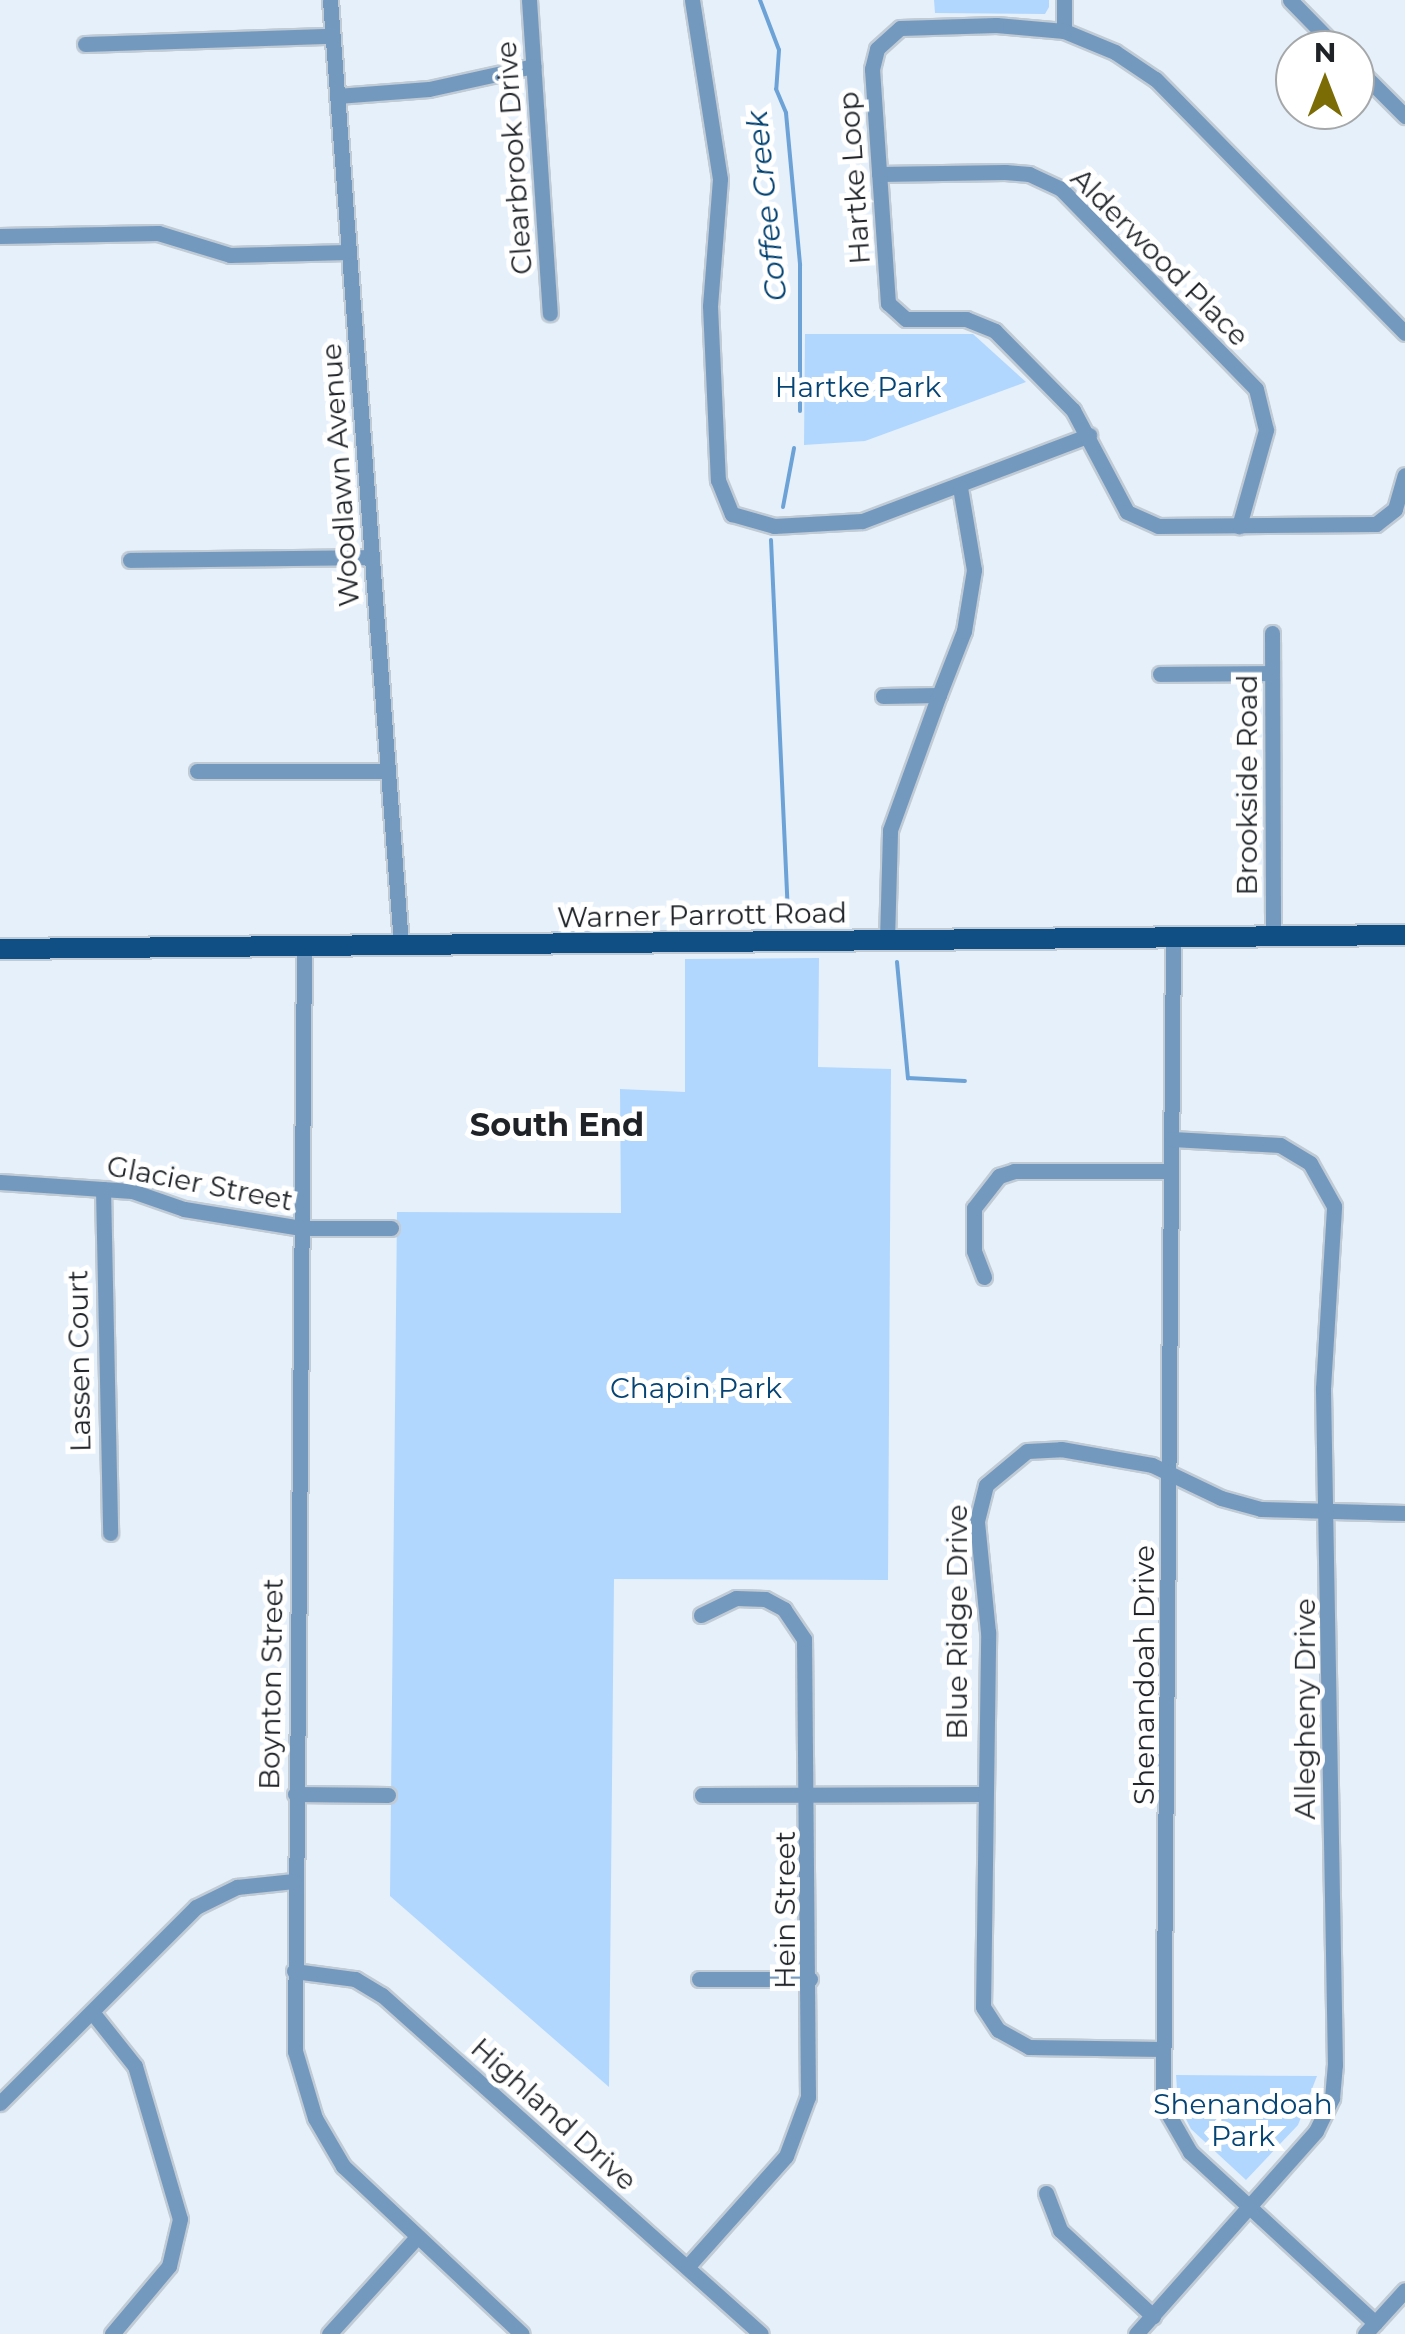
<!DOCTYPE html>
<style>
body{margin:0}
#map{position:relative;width:1405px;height:2334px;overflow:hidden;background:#e5f0fb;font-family:Montserrat,sans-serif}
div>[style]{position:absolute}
.green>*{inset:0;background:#b1d7fe}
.stream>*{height:4px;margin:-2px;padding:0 2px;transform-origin:2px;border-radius:2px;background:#6da2d7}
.roads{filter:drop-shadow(2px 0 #c1cbd5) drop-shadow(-2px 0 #c1cbd5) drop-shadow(0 2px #c1cbd5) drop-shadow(0 -2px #c1cbd5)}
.minor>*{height:15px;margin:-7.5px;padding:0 7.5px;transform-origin:7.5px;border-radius:7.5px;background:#7399bf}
.major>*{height:20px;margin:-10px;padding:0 10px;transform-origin:10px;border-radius:10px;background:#0f4f84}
span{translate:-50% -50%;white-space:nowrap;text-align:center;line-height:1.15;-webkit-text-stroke:10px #fff;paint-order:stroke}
.street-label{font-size:28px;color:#1f2327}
.park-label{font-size:28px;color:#054475}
.water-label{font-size:30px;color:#004070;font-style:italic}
.quarter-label{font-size:32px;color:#1f2327;font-weight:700}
.north{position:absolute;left:1275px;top:30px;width:100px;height:100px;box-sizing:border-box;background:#fff;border:2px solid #a5a7a9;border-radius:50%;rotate:0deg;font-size:28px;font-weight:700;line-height:40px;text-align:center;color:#1f2327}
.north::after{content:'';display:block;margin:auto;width:35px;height:45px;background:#7c6c05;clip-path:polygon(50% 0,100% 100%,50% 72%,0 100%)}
</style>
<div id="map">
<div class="green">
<div style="clip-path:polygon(934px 0,1049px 0,1049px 7px,1045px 14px,935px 13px)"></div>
<div style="clip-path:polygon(805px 334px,973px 334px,1026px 382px,865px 441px,804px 445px)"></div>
<div style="clip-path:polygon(819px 958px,818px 1067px,891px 1069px,888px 1580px,614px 1579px,609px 2087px,390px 1896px,397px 1212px,621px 1213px,620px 1089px,685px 1092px,685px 959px)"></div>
<div style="clip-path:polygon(1176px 2075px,1316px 2076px,1317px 2076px,1298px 2125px,1246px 2180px,1191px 2129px,1178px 2103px)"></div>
</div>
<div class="stream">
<div style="left:760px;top:0;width:53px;rotate:69.2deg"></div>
<div style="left:779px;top:50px;width:39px;rotate:94deg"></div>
<div style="left:776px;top:89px;width:26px;rotate:67deg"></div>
<div style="left:786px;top:113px;width:153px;rotate:84.7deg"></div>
<div style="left:800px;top:265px;width:146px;rotate:90deg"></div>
<div style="left:783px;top:507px;width:60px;rotate:-79.4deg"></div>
<div style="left:771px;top:540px;width:375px;rotate:87.4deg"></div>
<div style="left:897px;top:962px;width:117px;rotate:84.6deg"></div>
<div style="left:908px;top:1078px;width:57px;rotate:3deg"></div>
</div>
<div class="roads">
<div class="minor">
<div style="left:330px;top:0;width:948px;rotate:85.7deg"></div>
<div style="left:529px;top:0;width:314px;rotate:86.2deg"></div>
<div style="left:692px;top:0;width:181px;rotate:81.1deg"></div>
<div style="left:720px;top:179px;width:127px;rotate:94.5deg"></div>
<div style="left:710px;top:306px;width:174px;rotate:87.4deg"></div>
<div style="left:718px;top:480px;width:37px;rotate:68deg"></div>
<div style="left:732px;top:514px;width:44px;rotate:15.9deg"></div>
<div style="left:774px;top:526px;width:88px;rotate:-3.3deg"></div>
<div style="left:862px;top:521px;width:243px;rotate:-20.7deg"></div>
<div style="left:1064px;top:0;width:31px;rotate:90deg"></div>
<div style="left:1290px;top:0;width:70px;rotate:45.6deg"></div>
<div style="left:85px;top:44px;width:247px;rotate:-1.9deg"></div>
<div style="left:1355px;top:66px;width:71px;rotate:45deg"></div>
<div style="left:337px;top:96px;width:92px;rotate:-4.4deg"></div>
<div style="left:429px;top:89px;width:107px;rotate:-12.4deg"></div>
<div style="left:879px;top:174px;width:126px;rotate:-0.9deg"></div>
<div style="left:1005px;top:172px;width:24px;rotate:5deg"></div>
<div style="left:1029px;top:174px;width:35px;rotate:25deg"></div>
<div style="left:1061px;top:189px;width:279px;rotate:45.7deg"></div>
<div style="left:1256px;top:389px;width:42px;rotate:76.3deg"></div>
<div style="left:1266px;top:430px;width:100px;rotate:105.7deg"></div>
<div style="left:0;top:236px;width:158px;rotate:-1.1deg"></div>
<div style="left:158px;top:233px;width:75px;rotate:17deg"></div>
<div style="left:230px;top:255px;width:118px;rotate:-1.5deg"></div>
<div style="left:1405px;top:333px;width:356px;rotate:-134.5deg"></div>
<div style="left:1155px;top:79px;width:48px;rotate:-146deg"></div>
<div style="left:1115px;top:52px;width:55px;rotate:-157.6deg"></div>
<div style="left:1064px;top:31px;width:68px;rotate:-175deg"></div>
<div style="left:996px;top:25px;width:96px;rotate:178.2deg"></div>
<div style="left:900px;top:28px;width:31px;rotate:138deg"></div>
<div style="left:877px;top:49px;width:21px;rotate:104deg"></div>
<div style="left:872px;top:69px;width:235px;rotate:86.1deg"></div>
<div style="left:888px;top:303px;width:24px;rotate:42deg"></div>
<div style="left:906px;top:319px;width:60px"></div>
<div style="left:966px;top:319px;width:31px;rotate:22deg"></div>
<div style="left:995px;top:331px;width:111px;rotate:45.4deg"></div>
<div style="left:1073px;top:410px;width:115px;rotate:62.1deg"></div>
<div style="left:1127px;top:512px;width:34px;rotate:24deg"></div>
<div style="left:1158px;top:526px;width:218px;rotate:-0.5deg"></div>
<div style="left:1376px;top:524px;width:24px;rotate:-38deg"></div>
<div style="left:1395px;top:509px;width:35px;rotate:-74deg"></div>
<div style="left:130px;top:560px;width:241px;rotate:-0.7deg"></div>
<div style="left:1272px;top:633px;width:304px;rotate:89.8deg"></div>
<div style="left:1160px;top:674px;width:112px;rotate:-0.5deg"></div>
<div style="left:883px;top:696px;width:56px;rotate:-1deg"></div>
<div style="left:939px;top:695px;width:69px;rotate:-68.7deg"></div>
<div style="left:964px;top:631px;width:62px;rotate:-80.7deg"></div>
<div style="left:974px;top:570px;width:84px;rotate:-99.6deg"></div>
<div style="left:197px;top:771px;width:190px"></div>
<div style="left:1173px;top:938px;width:1167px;rotate:90.49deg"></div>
<div style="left:1163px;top:2105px;width:54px;rotate:60.1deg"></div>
<div style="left:1190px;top:2152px;width:252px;rotate:42.7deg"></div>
<div style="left:887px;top:940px;width:110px;rotate:-88.4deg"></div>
<div style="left:890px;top:830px;width:144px;rotate:-70.1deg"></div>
<div style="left:304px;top:946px;width:1105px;rotate:90.47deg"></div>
<div style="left:295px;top:2051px;width:70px;rotate:73.4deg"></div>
<div style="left:315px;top:2118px;width:56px;rotate:59.7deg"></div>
<div style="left:343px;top:2166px;width:245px;rotate:43.2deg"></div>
<div style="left:0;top:1182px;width:132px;rotate:3.9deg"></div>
<div style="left:132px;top:1191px;width:55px;rotate:19.1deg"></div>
<div style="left:184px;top:1209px;width:119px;rotate:9.2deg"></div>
<div style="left:301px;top:1228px;width:90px"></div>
<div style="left:103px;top:1189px;width:344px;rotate:88.8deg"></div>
<div style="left:984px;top:1277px;width:28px;rotate:-111deg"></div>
<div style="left:974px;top:1251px;width:43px;rotate:-90deg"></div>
<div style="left:974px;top:1208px;width:41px;rotate:-52deg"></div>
<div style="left:999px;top:1176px;width:16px;rotate:-18deg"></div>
<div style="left:1014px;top:1171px;width:157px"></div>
<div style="left:295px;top:1794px;width:93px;rotate:0.6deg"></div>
<div style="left:702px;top:1795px;width:279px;rotate:-0.2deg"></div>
<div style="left:294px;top:1971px;width:62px;rotate:7.5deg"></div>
<div style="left:355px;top:1979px;width:31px;rotate:31deg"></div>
<div style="left:382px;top:1995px;width:508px;rotate:41.81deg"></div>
<div style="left:699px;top:1979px;width:111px"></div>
<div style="left:92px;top:2012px;width:69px;rotate:51.5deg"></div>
<div style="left:135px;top:2066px;width:159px;rotate:73.6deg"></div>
<div style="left:180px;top:2219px;width:48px;rotate:103.2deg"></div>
<div style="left:169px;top:2266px;width:89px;rotate:130deg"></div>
<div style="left:1162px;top:2049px;width:133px;rotate:-179.1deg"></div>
<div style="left:1029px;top:2047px;width:35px;rotate:-151deg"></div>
<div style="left:998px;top:2030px;width:27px;rotate:-123deg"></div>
<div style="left:983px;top:2007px;width:375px;rotate:-89.2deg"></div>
<div style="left:988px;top:1632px;width:112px;rotate:-95.7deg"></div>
<div style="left:977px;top:1521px;width:37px;rotate:-76deg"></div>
<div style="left:986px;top:1485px;width:53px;rotate:-39.7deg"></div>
<div style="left:1027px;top:1451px;width:34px;rotate:-3deg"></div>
<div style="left:1061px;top:1449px;width:92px;rotate:10deg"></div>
<div style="left:1152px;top:1465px;width:76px;rotate:25.6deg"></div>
<div style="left:1221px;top:1498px;width:41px;rotate:15.4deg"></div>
<div style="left:1261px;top:1509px;width:144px;rotate:1.6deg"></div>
<div style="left:0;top:2103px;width:277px;rotate:-45deg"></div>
<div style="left:196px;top:1907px;width:46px;rotate:-26deg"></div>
<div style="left:237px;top:1887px;width:57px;rotate:-6deg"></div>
<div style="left:1046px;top:2193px;width:40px;rotate:69deg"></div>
<div style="left:1060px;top:2230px;width:127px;rotate:42.8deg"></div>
<div style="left:688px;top:2266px;width:147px;rotate:-48.3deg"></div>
<div style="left:786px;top:2156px;width:63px;rotate:-69.6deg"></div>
<div style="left:808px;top:2097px;width:458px;rotate:-90.5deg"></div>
<div style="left:804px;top:1639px;width:36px;rotate:-124deg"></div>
<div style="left:784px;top:1609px;width:21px;rotate:-152deg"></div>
<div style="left:765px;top:1599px;width:29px;rotate:-178deg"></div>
<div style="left:736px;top:1598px;width:39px;rotate:154deg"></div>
<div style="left:329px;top:2334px;width:130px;rotate:-47.8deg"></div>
<div style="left:1136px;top:2334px;width:271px;rotate:-48.4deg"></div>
<div style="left:1316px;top:2131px;width:37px;rotate:-64deg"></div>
<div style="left:1332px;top:2098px;width:33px;rotate:-85deg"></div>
<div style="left:1335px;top:2065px;width:677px;rotate:-91.02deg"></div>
<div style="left:1323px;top:1388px;width:182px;rotate:-86.5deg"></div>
<div style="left:1334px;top:1206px;width:49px;rotate:-119.2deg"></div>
<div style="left:1310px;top:1163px;width:35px;rotate:-149deg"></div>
<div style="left:1280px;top:1145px;width:108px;rotate:-176.8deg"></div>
<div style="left:1365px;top:2334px;width:59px;rotate:-47.7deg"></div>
</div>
<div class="major">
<div style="left:0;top:949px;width:1405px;rotate:-0.57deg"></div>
</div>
</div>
<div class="street-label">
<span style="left:514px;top:158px;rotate:-94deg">Clearbrook Drive</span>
<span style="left:854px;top:178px;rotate:-94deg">Hartke Loop</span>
<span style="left:1160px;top:257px;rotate:45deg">Alderwood Place</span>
<span style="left:340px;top:475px;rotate:-94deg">Woodlawn Avenue</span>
<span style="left:1247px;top:785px;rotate:-90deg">Brookside Road</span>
<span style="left:702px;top:915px;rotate:-1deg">Warner Parrott Road</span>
<span style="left:200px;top:1183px;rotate:11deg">Glacier Street</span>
<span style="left:79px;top:1361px;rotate:-91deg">Lassen Court</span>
<span style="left:957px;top:1622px;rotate:-90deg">Blue Ridge Drive</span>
<span style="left:1144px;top:1675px;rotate:-90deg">Shenandoah Drive</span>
<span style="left:271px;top:1684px;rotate:-89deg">Boynton Street</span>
<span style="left:1305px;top:1709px;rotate:-90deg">Allegheny Drive</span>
<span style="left:785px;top:1910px;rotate:-90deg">Hein Street</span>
<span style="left:554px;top:2114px;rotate:42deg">Highland Drive</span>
</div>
<div class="park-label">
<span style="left:858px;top:387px">Hartke Park</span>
<span style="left:696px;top:1388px">Chapin Park</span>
<span style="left:1243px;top:2120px">Shenandoah<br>Park</span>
</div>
<div class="water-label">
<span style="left:767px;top:206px;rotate:-96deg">Coffee Creek</span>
</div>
<div class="quarter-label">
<span style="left:557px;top:1125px">South End</span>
</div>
<div class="north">N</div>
</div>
